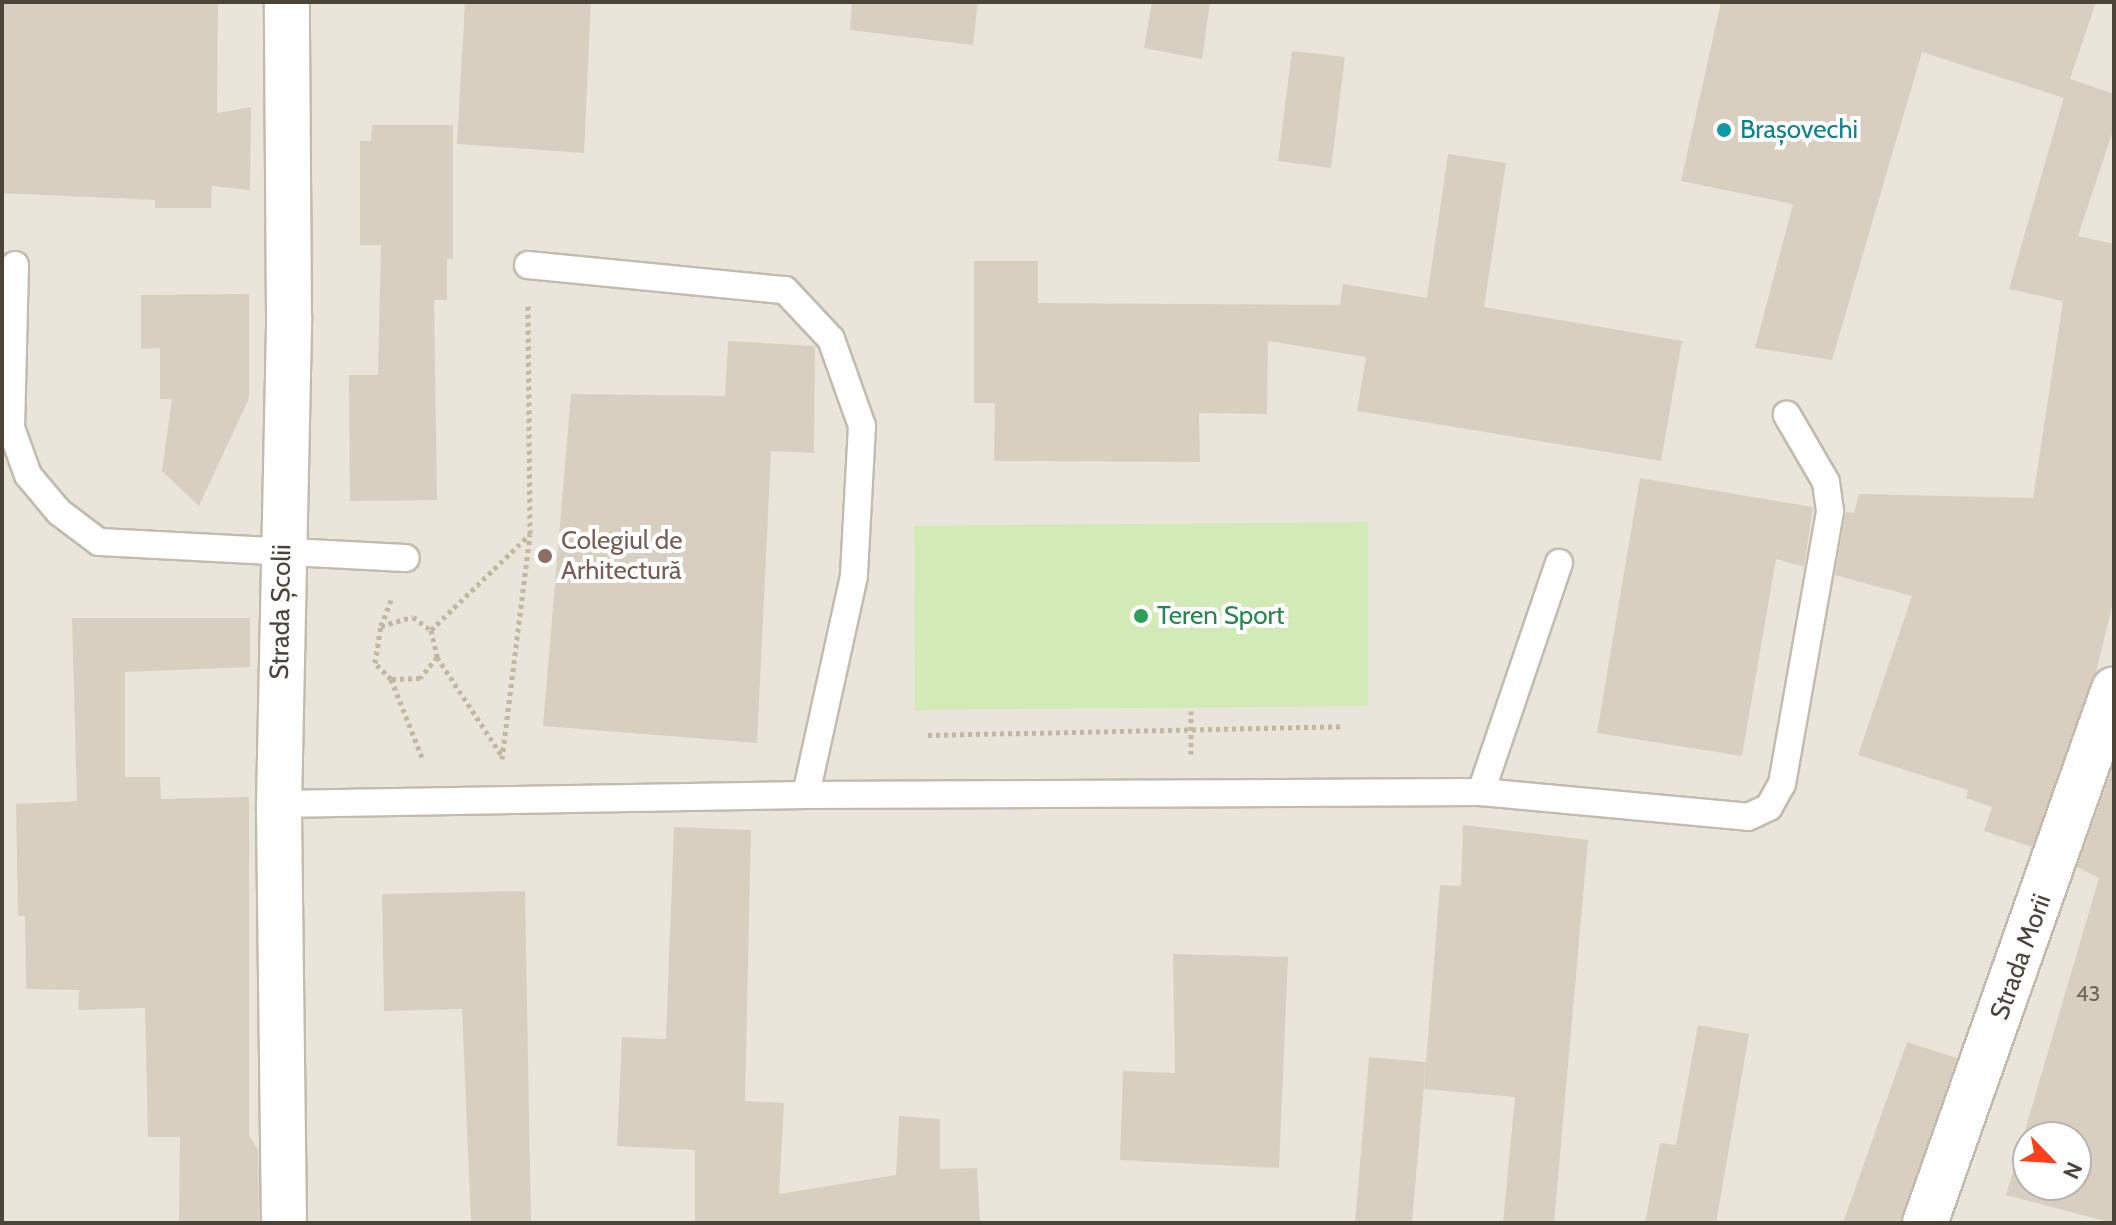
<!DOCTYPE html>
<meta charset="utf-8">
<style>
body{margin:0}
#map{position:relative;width:2116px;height:1225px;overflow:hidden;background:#f6f3ec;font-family:Cabin,sans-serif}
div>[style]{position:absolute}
.residential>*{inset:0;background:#eae5da}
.green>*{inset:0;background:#d2eab5}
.building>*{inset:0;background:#d8cfc1}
.path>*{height:5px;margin-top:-2.5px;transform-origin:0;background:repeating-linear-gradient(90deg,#c4b79f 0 4px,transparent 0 8px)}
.roads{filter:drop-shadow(2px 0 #c2bbae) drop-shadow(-2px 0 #c2bbae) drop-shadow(0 2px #c2bbae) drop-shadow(0 -2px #c2bbae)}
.service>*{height:26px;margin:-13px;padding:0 13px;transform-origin:13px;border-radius:13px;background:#fff}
.minor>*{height:44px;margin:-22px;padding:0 22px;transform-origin:22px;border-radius:22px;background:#fff}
.dots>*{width:22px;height:22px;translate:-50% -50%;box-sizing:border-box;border:4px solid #fff;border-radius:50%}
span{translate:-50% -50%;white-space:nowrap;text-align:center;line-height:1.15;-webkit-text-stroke:8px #fff;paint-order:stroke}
.number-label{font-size:22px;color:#6e675b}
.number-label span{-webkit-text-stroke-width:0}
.culture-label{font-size:26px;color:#0d838f}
.left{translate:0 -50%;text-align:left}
.education-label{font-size:26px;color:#785e54}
.street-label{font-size:26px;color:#4b4439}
.leisure-label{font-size:26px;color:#27864d}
.frame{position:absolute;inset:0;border:4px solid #4b4439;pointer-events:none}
.north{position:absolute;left:2012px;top:1121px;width:80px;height:80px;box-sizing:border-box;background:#fff;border:2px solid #b7b4b0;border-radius:50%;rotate:115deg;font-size:22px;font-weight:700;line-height:32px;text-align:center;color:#4b4439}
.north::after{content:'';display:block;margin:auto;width:28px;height:36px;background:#fc3f1d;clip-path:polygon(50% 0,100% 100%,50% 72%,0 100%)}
</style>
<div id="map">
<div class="residential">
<div style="clip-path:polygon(evenodd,2px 2px,2114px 2px,2114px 1223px,2px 1223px,2px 2px,2028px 1137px,2076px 1137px,2076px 1185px,2028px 1185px,2028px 1137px)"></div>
</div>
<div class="green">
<div style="clip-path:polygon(1368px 522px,1368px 706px,915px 710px,914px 526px)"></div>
</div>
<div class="building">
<div style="clip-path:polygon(2px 2px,218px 2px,217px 113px,251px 107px,250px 190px,212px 186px,211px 208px,155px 208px,155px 200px,2px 193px)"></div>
<div style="clip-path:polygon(465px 2px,591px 2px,584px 153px,457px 144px)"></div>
<div style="clip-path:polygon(852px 2px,978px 2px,973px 45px,850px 30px)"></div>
<div style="clip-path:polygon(1152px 2px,1210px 2px,1202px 59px,1144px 48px)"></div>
<div style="clip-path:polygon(1721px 2px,2096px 2px,2070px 79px,2114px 94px,2114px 128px,2078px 236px,2114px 244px,2114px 599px,2096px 672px,2032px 847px,1984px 831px,1992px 807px,1966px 798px,1968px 790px,1858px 755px,1912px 596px,1835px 575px,1846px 512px,1854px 513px,1859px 494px,2033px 498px,2063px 301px,2009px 289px,2065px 93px,2064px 98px,1922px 52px,1832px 360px,1755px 348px,1793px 204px,1681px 181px)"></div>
<div style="clip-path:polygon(1292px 51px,1345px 57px,1331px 168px,1278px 161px)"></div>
<div style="clip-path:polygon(372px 125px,453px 125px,453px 259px,447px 259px,447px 300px,434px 300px,437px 500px,350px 501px,349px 375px,378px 375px,381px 245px,360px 245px,360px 141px,371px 141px)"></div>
<div style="clip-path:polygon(1448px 154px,1506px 163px,1484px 307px,1682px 341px,1661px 461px,1357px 411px,1366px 357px,1268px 341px,1267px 414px,1199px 413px,1200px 462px,994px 461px,995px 403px,974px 403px,974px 261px,1038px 261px,1038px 303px,1340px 305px,1343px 284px,1427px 298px)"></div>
<div style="clip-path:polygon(249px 294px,249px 398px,199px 506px,162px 471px,172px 399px,160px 399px,160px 348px,141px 349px,141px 295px)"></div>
<div style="clip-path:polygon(728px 341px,815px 346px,814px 453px,771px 451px,757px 743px,543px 726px,571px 394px,725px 396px)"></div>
<div style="clip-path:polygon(1640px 478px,1813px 507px,1804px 567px,1776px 559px,1742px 756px,1597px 733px)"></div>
<div style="clip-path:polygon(72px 618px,250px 618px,250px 667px,125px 672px,125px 777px,160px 777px,161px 799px,249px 797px,249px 1135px,258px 1150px,259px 1223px,179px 1223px,180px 1137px,148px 1137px,145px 1008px,78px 1010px,79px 990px,26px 989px,25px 916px,18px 916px,16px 804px,77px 801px)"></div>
<div style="clip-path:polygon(evenodd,2114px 764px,2114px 1223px,2112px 1223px,2006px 1195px,2099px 878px,2077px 867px,2114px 764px,2028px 1137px,2076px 1137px,2076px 1185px,2028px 1185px,2028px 1137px)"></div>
<div style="clip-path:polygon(1463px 825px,1588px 840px,1554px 1223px,1503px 1223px,1515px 1097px,1424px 1089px,1440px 885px,1461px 886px)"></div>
<div style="clip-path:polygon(674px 827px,751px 830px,745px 1101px,784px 1103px,779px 1194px,896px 1175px,899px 1116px,940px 1119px,940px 1169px,977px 1168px,980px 1223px,695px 1223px,695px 1150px,617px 1146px,622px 1037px,666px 1039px)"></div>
<div style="clip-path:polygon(525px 891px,531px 1223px,471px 1223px,462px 1009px,384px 1011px,382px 894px)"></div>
<div style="clip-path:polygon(1173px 954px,1288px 957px,1279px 1168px,1120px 1160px,1123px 1071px,1175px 1073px)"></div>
<div style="clip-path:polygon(1698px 1025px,1749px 1034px,1716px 1223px,1645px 1223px,1660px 1143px,1676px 1145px)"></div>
<div style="clip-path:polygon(1907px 1042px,1957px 1058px,1901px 1223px,1843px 1223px)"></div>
<div style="clip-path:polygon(1369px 1057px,1426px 1062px,1412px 1223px,1355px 1223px)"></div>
</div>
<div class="path">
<div style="left:381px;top:626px;width:33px;rotate:-16deg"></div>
<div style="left:413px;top:617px;width:22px;rotate:36deg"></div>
<div style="left:431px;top:630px;width:28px;rotate:77deg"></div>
<div style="left:437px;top:657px;width:27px;rotate:129deg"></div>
<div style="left:420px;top:678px;width:29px;rotate:178deg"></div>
<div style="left:391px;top:679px;width:23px;rotate:-135deg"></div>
<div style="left:375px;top:663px;width:37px;rotate:-81deg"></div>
<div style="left:381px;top:626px;width:31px;rotate:-69deg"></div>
<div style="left:431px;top:630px;width:138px;rotate:-44.1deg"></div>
<div style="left:530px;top:534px;width:230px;rotate:-90.5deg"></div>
<div style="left:437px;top:657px;width:118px;rotate:56.7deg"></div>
<div style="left:391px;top:679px;width:87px;rotate:68.4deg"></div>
<div style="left:1191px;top:711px;width:43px;rotate:90deg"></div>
<div style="left:928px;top:735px;width:415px;rotate:-1.2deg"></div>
<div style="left:502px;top:759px;width:226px;rotate:-82.9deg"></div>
</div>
<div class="roads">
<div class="service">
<div style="left:15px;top:265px;width:163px;rotate:91.4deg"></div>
<div style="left:11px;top:428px;width:50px;rotate:70.1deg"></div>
<div style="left:28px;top:475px;width:48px;rotate:50deg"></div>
<div style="left:59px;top:512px;width:50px;rotate:36.9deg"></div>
<div style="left:99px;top:542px;width:307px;rotate:3deg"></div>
<div style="left:528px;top:265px;width:258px;rotate:5.6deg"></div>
<div style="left:785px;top:290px;width:67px;rotate:46.8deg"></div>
<div style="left:831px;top:339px;width:92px;rotate:70.4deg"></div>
<div style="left:862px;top:426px;width:150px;rotate:93.1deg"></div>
<div style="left:854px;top:576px;width:224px;rotate:102.4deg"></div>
<div style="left:806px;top:795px;width:675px;rotate:-0.25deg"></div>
<div style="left:1481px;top:792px;width:268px;rotate:5.3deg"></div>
<div style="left:1748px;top:817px;width:23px;rotate:-25deg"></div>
<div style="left:1769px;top:807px;width:26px;rotate:-61deg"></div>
<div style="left:1782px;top:784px;width:277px;rotate:-80deg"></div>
<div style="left:1830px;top:511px;width:29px;rotate:-98deg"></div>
<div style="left:1826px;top:482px;width:78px;rotate:-120.2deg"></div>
<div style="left:1481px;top:792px;width:242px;rotate:-71.2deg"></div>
<div style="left:279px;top:804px;width:527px;rotate:-0.98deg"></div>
</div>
<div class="minor">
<div style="left:284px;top:1223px;width:419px;rotate:-90.7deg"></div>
<div style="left:279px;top:804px;width:488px;rotate:-88.8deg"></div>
<div style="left:289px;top:316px;width:314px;rotate:-90.4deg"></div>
<div style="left:1925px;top:1223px;width:566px;rotate:-70.51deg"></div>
</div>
</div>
<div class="dots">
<div style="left:1724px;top:130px;background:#0f9aa8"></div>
<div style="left:545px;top:556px;background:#8d6e63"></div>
<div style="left:1141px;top:616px;background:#2e9e5b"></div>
</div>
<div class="number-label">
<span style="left:2088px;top:994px">43</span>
</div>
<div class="culture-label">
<span class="left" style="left:1740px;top:130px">Brașovechi</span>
</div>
<div class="education-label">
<span class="left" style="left:561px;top:556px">Colegiul de<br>Arhitectură</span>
</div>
<div class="street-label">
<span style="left:281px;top:612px;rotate:-89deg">Strada Școlii</span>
<span style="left:2021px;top:957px;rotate:-70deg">Strada Morii</span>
</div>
<div class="leisure-label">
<span class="left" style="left:1157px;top:616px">Teren Sport</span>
</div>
<div class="frame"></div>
<div class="north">N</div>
</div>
